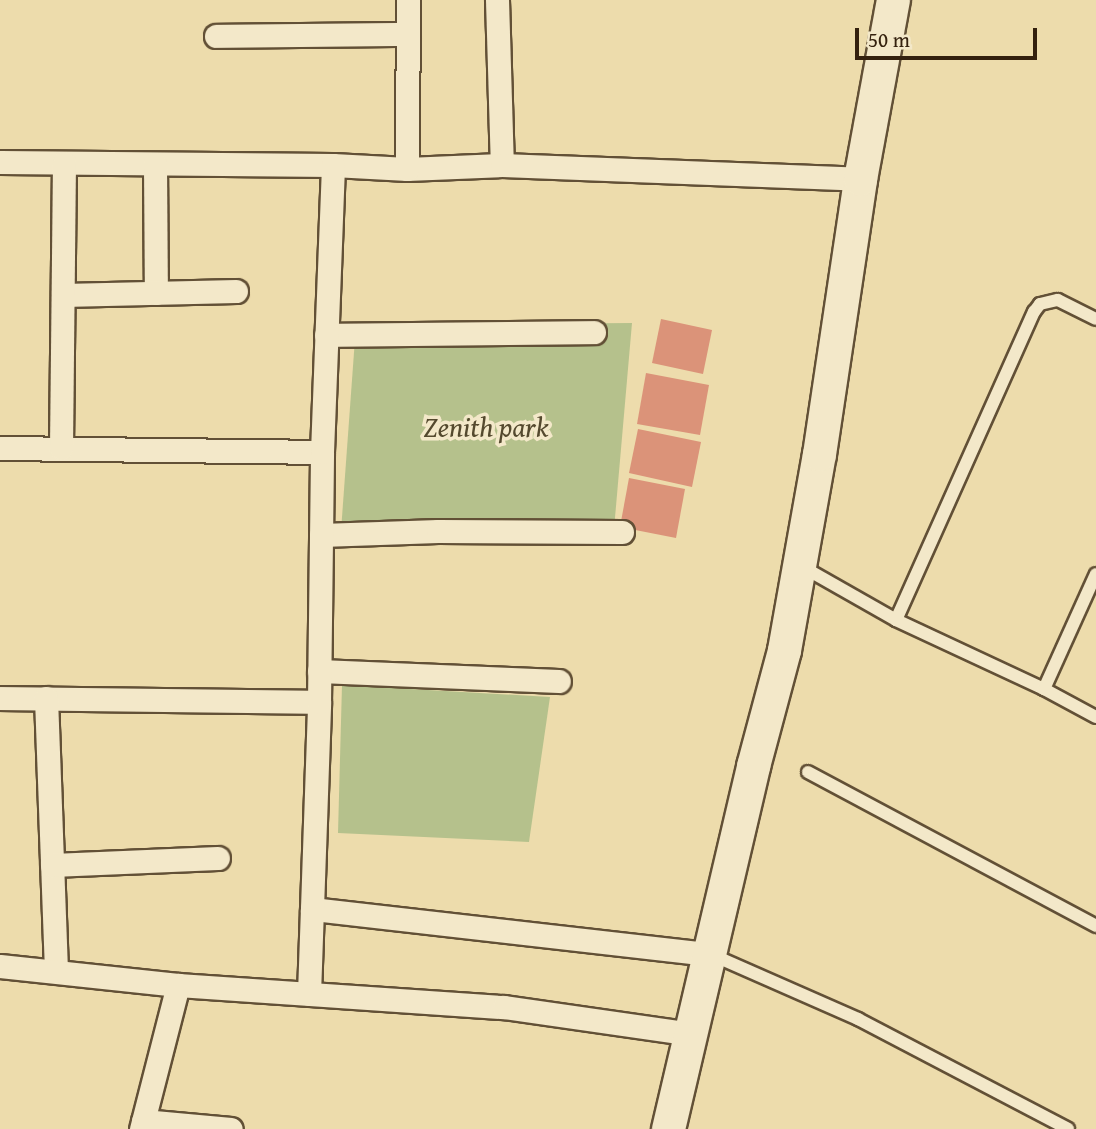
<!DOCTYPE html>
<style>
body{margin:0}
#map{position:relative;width:1096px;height:1129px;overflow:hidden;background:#eddcac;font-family:"Gentium Book Plus",serif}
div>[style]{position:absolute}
.green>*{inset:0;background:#b5c18c}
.building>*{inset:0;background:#db9379}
.roads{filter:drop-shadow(2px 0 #625036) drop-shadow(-2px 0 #625036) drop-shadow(0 2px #625036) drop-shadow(0 -2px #625036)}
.lane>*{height:12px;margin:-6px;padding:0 6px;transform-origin:6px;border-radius:6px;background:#f3e8c9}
.street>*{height:23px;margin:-11.5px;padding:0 11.5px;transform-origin:11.5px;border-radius:11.5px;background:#f3e8c9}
.secondary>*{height:33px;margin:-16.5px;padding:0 16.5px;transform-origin:16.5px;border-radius:16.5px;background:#f3e8c9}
span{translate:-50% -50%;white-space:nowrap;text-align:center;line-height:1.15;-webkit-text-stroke:7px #f3e8c9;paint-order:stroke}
.park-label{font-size:28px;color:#54492e;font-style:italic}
.scale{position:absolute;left:855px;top:28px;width:182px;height:32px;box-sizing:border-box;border:4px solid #34210e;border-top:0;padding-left:9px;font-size:21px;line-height:24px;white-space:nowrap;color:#34210e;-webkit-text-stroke:5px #f3e8c9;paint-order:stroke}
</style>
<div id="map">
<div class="green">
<div style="clip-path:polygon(632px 323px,614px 529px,341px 531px,356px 325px)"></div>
<div style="clip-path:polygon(342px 685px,550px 697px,529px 842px,338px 833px)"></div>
</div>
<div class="building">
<div style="clip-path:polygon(661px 319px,712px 330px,703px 374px,652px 363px)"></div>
<div style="clip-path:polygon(646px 373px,709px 385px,700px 435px,637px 424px)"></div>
<div style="clip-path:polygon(638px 429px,701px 442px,692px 487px,629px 473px)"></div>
<div style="clip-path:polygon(629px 478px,685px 489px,676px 538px,620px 527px)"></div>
</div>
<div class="roads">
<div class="lane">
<div style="left:801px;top:566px;width:109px;rotate:29.6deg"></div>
<div style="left:896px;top:620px;width:163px;rotate:25deg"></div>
<div style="left:1044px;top:689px;width:59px;rotate:28.3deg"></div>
<div style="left:896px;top:620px;width:338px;rotate:-65.9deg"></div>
<div style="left:1034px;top:312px;width:10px;rotate:-53deg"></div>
<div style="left:1040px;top:304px;width:18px;rotate:-13deg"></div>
<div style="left:1058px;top:300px;width:42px;rotate:26.6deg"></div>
<div style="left:1044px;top:689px;width:126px;rotate:-65.7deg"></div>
<div style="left:808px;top:772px;width:327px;rotate:28.1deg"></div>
<div style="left:710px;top:954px;width:162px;rotate:23.7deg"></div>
<div style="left:858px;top:1019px;width:237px;rotate:27.6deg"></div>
</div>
<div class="street">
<div style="left:497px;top:0;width:165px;rotate:88.3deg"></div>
<div style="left:216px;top:36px;width:192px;rotate:-0.6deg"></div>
<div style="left:0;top:162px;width:333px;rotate:0.5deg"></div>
<div style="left:333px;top:165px;width:74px;rotate:3.1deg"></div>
<div style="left:407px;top:169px;width:95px;rotate:-2.4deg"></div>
<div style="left:502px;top:165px;width:358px;rotate:2.2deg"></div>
<div style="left:155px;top:164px;width:129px;rotate:89.6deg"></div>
<div style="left:407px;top:169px;width:169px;rotate:-89.7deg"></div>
<div style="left:63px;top:295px;width:173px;rotate:-1.3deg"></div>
<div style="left:326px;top:335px;width:268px;rotate:-0.6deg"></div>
<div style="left:0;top:448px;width:322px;rotate:0.7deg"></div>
<div style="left:61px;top:448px;width:285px;rotate:-89.4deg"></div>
<div style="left:321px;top:535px;width:117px;rotate:-2deg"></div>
<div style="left:438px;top:531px;width:184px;rotate:0.3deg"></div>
<div style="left:319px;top:671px;width:240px;rotate:2.4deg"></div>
<div style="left:0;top:698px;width:319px;rotate:0.7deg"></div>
<div style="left:46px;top:698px;width:273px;rotate:87.9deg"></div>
<div style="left:52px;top:865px;width:166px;rotate:-2.4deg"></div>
<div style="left:312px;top:909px;width:401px;rotate:6.5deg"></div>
<div style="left:0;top:966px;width:179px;rotate:6.1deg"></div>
<div style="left:178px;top:985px;width:327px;rotate:3.9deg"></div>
<div style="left:504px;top:1007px;width:190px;rotate:8.2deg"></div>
<div style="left:309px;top:994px;width:292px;rotate:-88deg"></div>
<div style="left:319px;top:702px;width:250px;rotate:-89.3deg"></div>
<div style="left:322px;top:452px;width:287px;rotate:-87.8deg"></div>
<div style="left:143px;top:1121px;width:88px;rotate:5.2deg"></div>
<div style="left:141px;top:1129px;width:149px;rotate:-75.6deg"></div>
</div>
<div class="secondary">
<div style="left:668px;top:1129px;width:373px;rotate:-76.8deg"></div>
<div style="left:753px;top:766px;width:120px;rotate:-75deg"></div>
<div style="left:784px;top:650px;width:199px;rotate:-79.9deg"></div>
<div style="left:819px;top:454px;width:278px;rotate:-81.5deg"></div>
<div style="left:860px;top:179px;width:182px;rotate:-79.6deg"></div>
</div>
</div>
<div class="park-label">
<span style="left:486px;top:427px">Zenith park</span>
</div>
<div class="scale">50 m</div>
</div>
